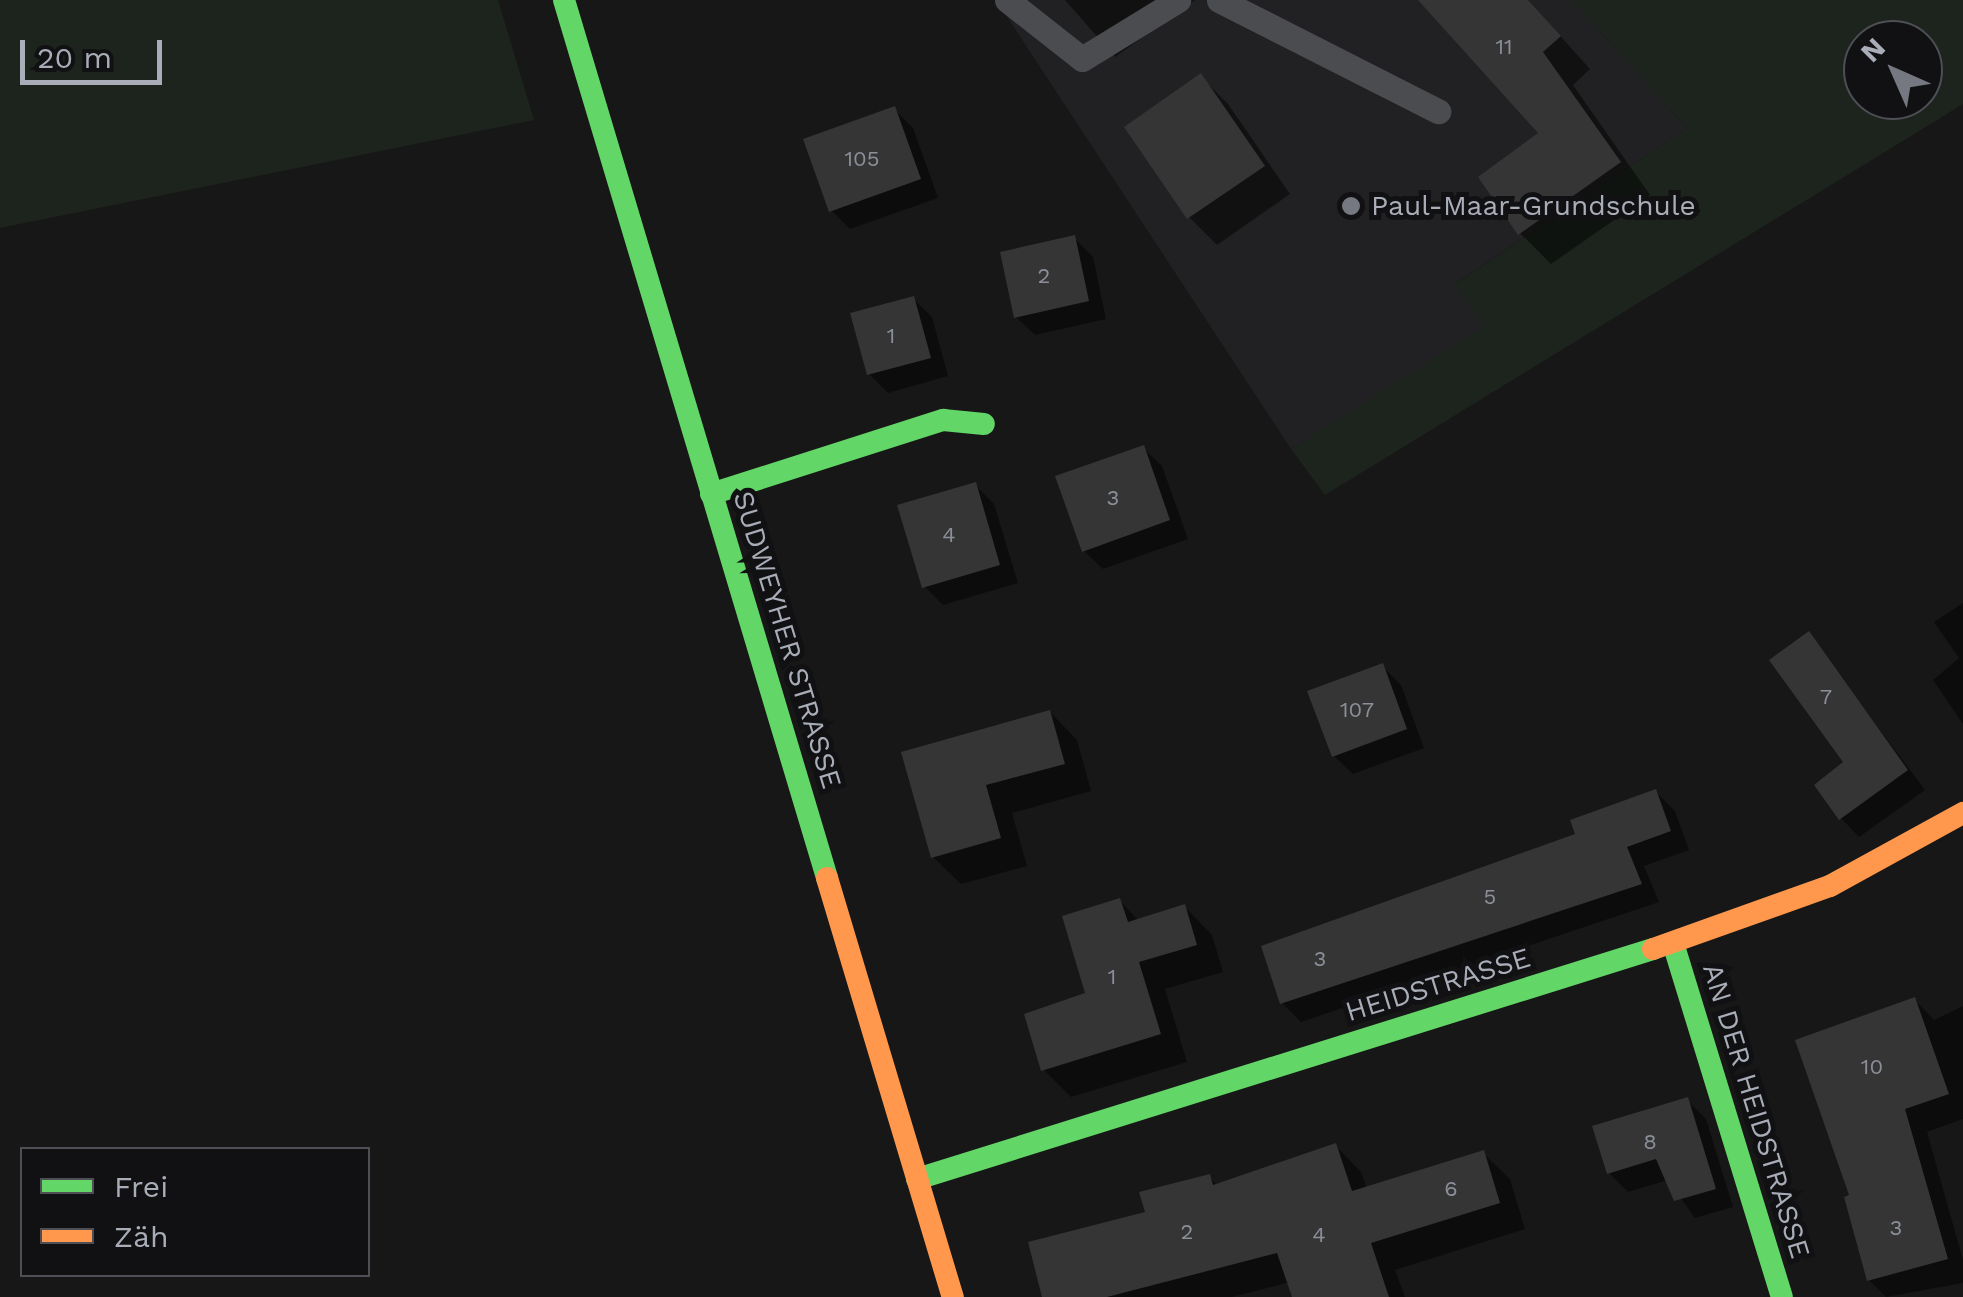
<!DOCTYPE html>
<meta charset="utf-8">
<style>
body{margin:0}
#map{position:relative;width:1963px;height:1297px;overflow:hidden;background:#171717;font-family:"Work Sans",sans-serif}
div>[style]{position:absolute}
.built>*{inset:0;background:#212123}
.green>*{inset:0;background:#1d241e}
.shadow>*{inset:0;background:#0007}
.building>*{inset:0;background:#353536}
.lane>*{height:25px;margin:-12.5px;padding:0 12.5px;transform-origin:12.5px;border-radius:12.5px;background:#4b4c50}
.fast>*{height:22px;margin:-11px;padding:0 11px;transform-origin:11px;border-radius:11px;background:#63d668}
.slow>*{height:22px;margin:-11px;padding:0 11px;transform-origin:11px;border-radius:11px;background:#ff974d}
.dots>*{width:28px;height:28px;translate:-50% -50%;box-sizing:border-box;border:5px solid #111113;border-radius:50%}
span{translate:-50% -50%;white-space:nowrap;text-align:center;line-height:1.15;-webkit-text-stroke:10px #111113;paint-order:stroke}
.number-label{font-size:22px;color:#8b8f98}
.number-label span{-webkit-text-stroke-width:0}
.poi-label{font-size:28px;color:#a8adb8}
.left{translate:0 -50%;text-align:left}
.street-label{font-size:28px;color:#a8adb8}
.legend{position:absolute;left:20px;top:1147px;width:350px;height:130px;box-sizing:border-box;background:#111113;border:2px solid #4d4f55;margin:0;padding:12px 18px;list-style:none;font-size:30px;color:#a8adb8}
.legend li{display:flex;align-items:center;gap:20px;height:50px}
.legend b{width:50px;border:2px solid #4d4f55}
.north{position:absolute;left:1843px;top:20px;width:100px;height:100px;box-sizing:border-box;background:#111113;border:2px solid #4d4f55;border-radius:50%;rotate:315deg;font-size:28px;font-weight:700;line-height:40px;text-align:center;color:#a8adb8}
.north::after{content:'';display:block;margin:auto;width:35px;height:45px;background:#757880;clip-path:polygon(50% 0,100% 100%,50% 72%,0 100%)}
.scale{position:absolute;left:20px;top:40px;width:142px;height:45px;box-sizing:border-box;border:5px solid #a8adb8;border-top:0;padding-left:12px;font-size:30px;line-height:35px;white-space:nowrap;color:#a8adb8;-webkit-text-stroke:8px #111113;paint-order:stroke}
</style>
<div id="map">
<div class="built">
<div style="clip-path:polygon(996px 0,1572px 0,1687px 128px,1455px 284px,1487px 325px,1291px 449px)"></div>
</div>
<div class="green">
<div style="clip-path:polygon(0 0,498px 0,534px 120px,0 228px)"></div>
<div style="clip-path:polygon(evenodd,1572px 0,1963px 0,1963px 104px,1325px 495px,1291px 449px,1486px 325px,1454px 285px,1687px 128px,1572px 0,1863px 40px,1923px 40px,1923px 100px,1863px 100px,1863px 40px)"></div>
</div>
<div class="shadow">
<div style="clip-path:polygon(1065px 0,1195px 0,1115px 57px)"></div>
<div style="clip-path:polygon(1421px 0,1528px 0,1590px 69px,1573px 85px,1650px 195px,1551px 264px,1520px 233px,1541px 134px)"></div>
<div style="clip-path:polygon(1201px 77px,1228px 104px,1290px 194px,1217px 245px,1189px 217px)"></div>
<div style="clip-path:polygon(894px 109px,913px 128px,938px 198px,850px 229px,831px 210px)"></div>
<div style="clip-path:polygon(1074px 238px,1093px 257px,1106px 319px,1035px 335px,1016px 317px)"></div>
<div style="clip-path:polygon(913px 299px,932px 317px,948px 376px,888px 393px,869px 374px)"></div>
<div style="clip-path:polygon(1143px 448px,1162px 466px,1188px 539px,1103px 569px,1084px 551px)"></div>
<div style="clip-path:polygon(975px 485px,994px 504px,1018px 583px,943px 605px,924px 586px)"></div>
<div style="clip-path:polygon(1963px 603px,1963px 724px,1933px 680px,1959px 658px,1934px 622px)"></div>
<div style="clip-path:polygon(1809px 635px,1925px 790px,1859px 837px,1841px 818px,1846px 763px)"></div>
<div style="clip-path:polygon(1382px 666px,1401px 685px,1424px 748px,1353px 774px,1334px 756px)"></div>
<div style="clip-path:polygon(1050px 712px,1077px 740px,1091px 791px,1012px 813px,1027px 866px,961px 884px,933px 857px,904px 754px)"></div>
<div style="clip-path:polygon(1656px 792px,1675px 811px,1689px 850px,1644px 866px,1659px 902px,1301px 1022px,1282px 1003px)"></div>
<div style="clip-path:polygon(1119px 900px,1139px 921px,1185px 907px,1212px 935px,1223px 972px,1165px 989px,1187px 1062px,1071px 1097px,1043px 1069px,1088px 994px)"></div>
<div style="clip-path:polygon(1915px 1000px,1934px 1020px,1963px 1006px,1963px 1119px,1927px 1132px,1963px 1260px,1963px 1283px,1886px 1297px,1869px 1280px,1852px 1197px)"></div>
<div style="clip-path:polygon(1687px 1100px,1706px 1119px,1733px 1207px,1695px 1218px,1668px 1180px,1628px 1192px,1609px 1173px)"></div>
<div style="clip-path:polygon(1335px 1145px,1361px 1172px,1367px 1189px,1483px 1153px,1510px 1179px,1525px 1229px,1395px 1270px,1405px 1297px,1295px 1297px,1290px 1282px,1232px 1297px,1045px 1297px,1148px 1214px,1209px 1177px,1218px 1186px)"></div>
</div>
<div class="building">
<div style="clip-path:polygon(1418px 0,1528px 0,1561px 36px,1543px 52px,1621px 162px,1518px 235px,1478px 177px,1538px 133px)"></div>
<div style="clip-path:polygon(1201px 73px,1265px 166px,1187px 219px,1124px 127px)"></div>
<div style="clip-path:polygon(895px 106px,921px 179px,829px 212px,803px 139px)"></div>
<div style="clip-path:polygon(1075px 235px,1089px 301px,1014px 318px,1000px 252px)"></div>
<div style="clip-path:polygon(914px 296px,931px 358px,867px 375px,850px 313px)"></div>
<div style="clip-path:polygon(1144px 445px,1170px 520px,1082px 552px,1055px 476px)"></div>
<div style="clip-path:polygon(976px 482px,1000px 565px,922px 588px,897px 505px)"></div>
<div style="clip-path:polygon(1809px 631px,1908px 770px,1839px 820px,1814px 785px,1843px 762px,1769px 660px)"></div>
<div style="clip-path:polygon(1383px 663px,1407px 729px,1332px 757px,1307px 691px)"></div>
<div style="clip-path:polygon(1050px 710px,1065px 764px,986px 785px,1001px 838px,931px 858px,901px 752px)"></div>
<div style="clip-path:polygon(1656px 789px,1671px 831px,1627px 847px,1642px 884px,1280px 1004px,1261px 946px,1575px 834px,1570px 820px)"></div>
<div style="clip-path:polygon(1120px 898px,1128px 922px,1185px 904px,1197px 945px,1139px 962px,1161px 1034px,1041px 1071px,1024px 1014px,1085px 993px,1062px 916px)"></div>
<div style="clip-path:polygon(1915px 997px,1949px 1094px,1905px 1109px,1948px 1259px,1867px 1281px,1844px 1197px,1849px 1195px,1795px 1040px)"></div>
<div style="clip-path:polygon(1688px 1097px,1716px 1189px,1674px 1201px,1656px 1159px,1607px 1174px,1592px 1126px)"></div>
<div style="clip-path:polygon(1336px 1143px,1352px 1191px,1484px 1150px,1500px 1203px,1371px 1243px,1389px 1297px,1292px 1297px,1277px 1253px,1107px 1297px,1042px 1297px,1028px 1242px,1145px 1212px,1139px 1192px,1210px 1174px,1213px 1185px)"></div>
</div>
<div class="lane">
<div style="left:1007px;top:0;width:95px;rotate:38.2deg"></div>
<div style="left:1082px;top:59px;width:113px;rotate:-31.6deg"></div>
<div style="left:1219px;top:0;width:246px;rotate:26.9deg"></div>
</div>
<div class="fast">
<div style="left:564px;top:0;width:917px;rotate:73.32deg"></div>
<div style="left:711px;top:494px;width:244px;rotate:-17.7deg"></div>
<div style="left:943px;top:420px;width:41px;rotate:5.6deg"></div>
<div style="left:1673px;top:943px;width:370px;rotate:72.9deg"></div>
<div style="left:917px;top:1179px;width:771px;rotate:-17.35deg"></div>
</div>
<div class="slow">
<div style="left:827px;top:878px;width:438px;rotate:73.3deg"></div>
<div style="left:1653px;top:949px;width:188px;rotate:-19.6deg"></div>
<div style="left:1830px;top:886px;width:152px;rotate:-28.8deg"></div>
</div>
<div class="dots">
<div style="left:1351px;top:206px;background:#757880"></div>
</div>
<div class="number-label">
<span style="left:1504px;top:47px">11</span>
<span style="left:862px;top:159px">105</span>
<span style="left:1044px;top:276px">2</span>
<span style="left:891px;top:336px">1</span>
<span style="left:1113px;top:498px">3</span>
<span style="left:949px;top:535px">4</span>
<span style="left:1826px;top:697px">7</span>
<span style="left:1357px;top:710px">107</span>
<span style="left:1490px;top:897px">5</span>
<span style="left:1320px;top:959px">3</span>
<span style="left:1112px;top:977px">1</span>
<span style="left:1872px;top:1067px">10</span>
<span style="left:1650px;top:1142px">8</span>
<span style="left:1451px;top:1189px">6</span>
<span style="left:1896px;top:1228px">3</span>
<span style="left:1187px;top:1232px">2</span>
<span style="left:1319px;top:1235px">4</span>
</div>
<div class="poi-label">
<span class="left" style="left:1371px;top:206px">Paul-Maar-Grundschule</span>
</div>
<div class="street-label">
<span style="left:787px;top:640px;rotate:73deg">SUDWEYHER STRASSE</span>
<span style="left:1438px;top:985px;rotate:-17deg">HEIDSTRASSE</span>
<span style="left:1756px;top:1111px;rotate:73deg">AN DER HEIDSTRASSE</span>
</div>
<ul class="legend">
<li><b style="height:12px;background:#63d668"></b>Frei</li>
<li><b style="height:12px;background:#ff974d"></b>Zäh</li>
</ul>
<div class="north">N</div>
<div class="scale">20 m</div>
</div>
